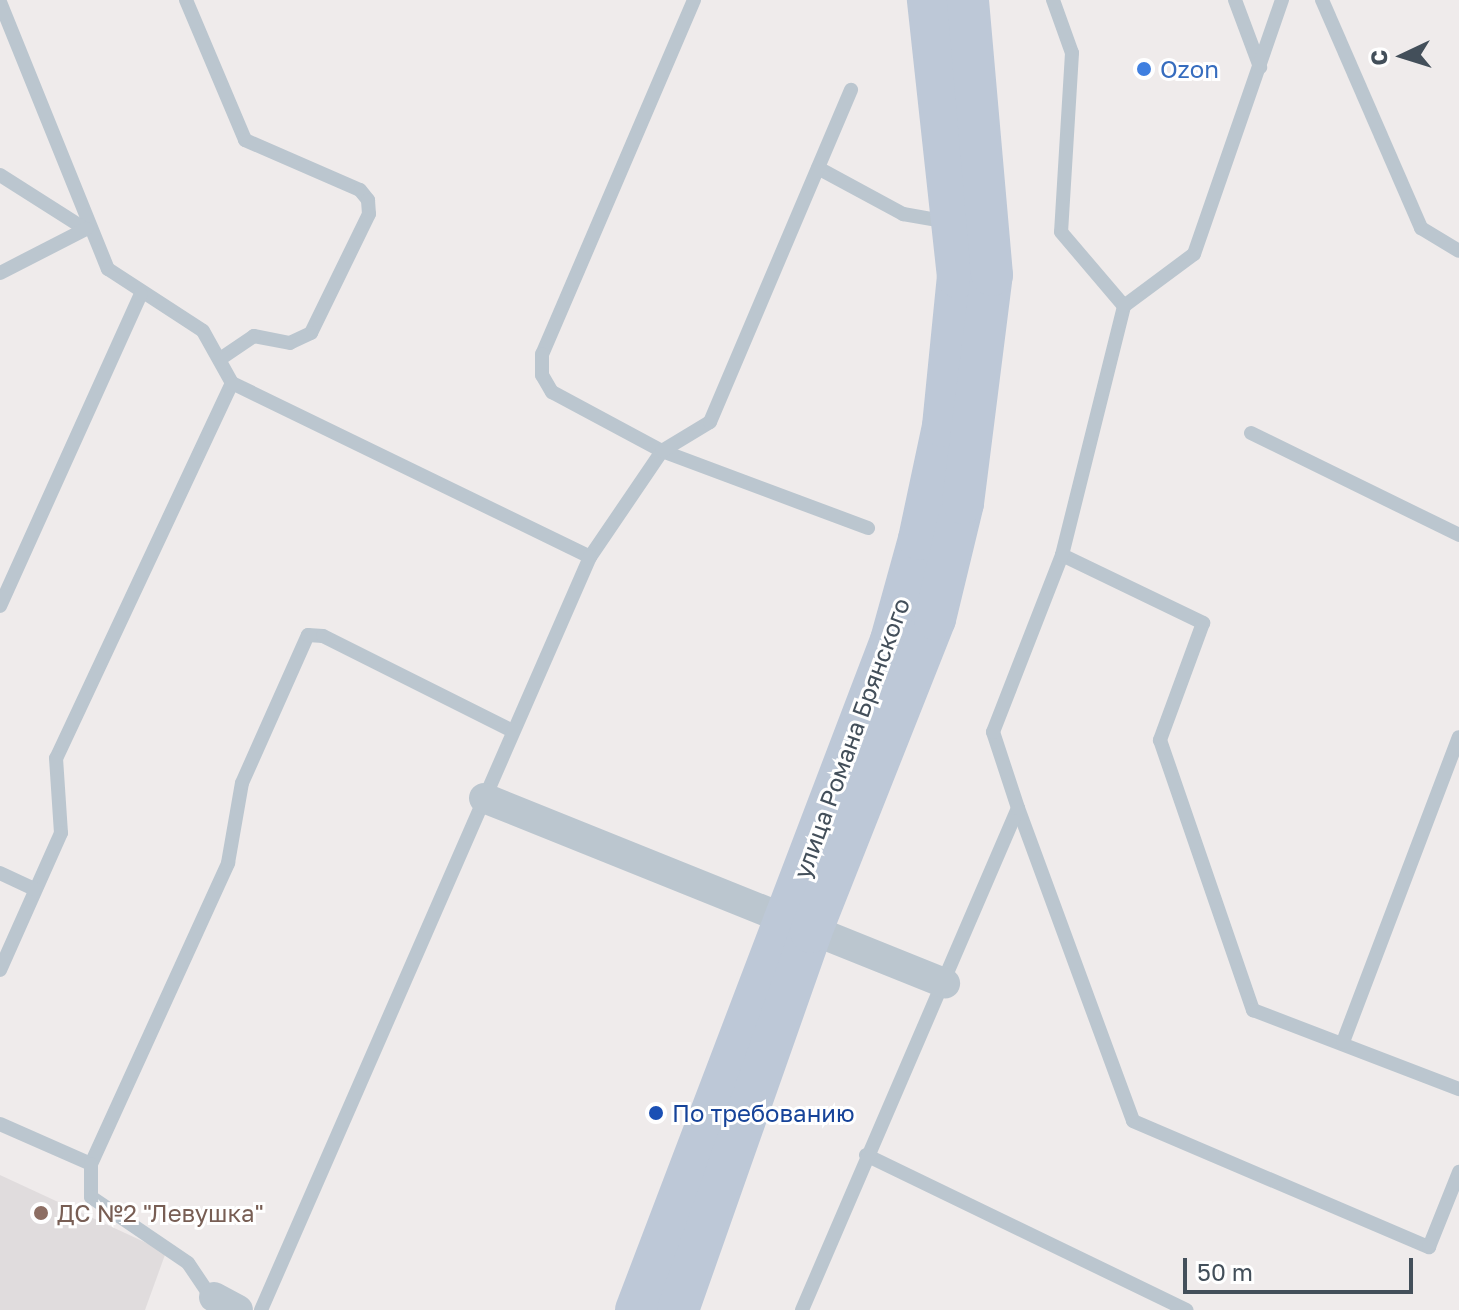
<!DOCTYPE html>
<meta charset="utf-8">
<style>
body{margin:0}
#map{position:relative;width:1459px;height:1310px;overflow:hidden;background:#efebeb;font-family:"Golos Text",sans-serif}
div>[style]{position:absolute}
.education>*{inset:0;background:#e0dcdd}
.service>*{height:14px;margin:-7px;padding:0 7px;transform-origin:7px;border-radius:7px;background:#bbc6cf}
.minor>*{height:30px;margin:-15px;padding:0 15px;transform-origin:15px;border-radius:15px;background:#bbc6cf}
.secondary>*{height:42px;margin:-21px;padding:0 21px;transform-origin:21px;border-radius:21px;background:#bdc8d7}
.dots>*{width:22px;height:22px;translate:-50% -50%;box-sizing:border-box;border:4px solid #fff;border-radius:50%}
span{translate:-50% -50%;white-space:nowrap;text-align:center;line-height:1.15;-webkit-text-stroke:6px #fff;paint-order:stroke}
.shop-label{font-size:24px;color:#366cbe}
.left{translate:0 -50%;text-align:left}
.street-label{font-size:24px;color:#434f5a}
.transit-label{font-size:24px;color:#164399}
.education-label{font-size:24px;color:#785e54}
.north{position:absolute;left:1363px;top:16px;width:80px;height:80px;-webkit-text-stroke:6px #fff;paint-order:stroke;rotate:266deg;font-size:22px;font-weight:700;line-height:32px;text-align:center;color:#434f5a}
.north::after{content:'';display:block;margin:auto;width:28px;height:36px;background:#434f5a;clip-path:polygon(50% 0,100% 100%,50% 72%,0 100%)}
.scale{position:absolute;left:1183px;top:1258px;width:230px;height:36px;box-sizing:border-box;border:4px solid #434f5a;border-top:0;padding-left:10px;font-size:24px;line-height:28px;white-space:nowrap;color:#434f5a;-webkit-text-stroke:6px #fff;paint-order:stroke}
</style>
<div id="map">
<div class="education">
<div style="clip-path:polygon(0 1175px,166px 1252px,145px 1310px,0 1310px)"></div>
</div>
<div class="service">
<div style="left:186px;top:0;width:152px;rotate:67.1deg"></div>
<div style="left:245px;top:140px;width:125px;rotate:23.5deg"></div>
<div style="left:360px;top:190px;width:13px;rotate:51deg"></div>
<div style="left:368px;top:200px;width:14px;rotate:86deg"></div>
<div style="left:369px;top:214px;width:132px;rotate:116deg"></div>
<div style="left:311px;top:333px;width:23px;rotate:155deg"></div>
<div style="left:290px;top:343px;width:37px;rotate:-169deg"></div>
<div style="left:254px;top:336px;width:37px;rotate:146deg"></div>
<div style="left:694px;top:0;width:385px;rotate:113.2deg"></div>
<div style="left:542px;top:354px;width:21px;rotate:90deg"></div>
<div style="left:542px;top:375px;width:20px;rotate:60deg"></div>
<div style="left:552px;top:392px;width:125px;rotate:28.2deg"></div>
<div style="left:662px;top:451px;width:220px;rotate:20.5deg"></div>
<div style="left:1053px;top:0;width:56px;rotate:70.3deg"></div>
<div style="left:1072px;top:53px;width:179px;rotate:93.5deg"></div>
<div style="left:1061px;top:232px;width:97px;rotate:49.6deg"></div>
<div style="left:1235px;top:0;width:72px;rotate:69.5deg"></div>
<div style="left:1322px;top:0;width:249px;rotate:66.5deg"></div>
<div style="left:1421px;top:228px;width:44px;rotate:31.2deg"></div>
<div style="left:0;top:2px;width:288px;rotate:68deg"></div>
<div style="left:108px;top:269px;width:113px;rotate:33.1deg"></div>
<div style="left:203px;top:331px;width:60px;rotate:60.9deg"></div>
<div style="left:232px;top:383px;width:414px;rotate:115.1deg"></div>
<div style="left:56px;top:758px;width:75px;rotate:86.2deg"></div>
<div style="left:61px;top:833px;width:150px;rotate:114deg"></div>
<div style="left:818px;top:168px;width:97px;rotate:28.4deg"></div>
<div style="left:903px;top:214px;width:47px;rotate:9.9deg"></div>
<div style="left:0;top:175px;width:101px;rotate:32.4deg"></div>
<div style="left:0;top:273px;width:97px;rotate:-27.1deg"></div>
<div style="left:232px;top:383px;width:398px;rotate:25.9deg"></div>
<div style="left:590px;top:557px;width:128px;rotate:-55.8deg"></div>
<div style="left:662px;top:451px;width:56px;rotate:-31.1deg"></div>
<div style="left:710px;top:422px;width:361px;rotate:-67deg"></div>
<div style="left:1251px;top:433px;width:232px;rotate:26.1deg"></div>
<div style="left:1062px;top:555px;width:157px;rotate:25.7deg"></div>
<div style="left:1203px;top:623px;width:125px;rotate:110.2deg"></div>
<div style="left:1160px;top:740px;width:286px;rotate:71deg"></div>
<div style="left:1253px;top:1010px;width:221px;rotate:21deg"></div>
<div style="left:0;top:606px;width:342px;rotate:-65.7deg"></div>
<div style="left:1018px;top:808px;width:333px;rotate:69.8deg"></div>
<div style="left:1133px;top:1121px;width:322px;rotate:23.1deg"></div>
<div style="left:1429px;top:1247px;width:81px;rotate:-68.2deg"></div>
<div style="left:0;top:873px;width:38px;rotate:25deg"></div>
<div style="left:1343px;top:1042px;width:326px;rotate:-69.2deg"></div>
<div style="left:0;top:1124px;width:99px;rotate:23.7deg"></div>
<div style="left:91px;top:1164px;width:331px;rotate:-65.5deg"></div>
<div style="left:228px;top:863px;width:81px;rotate:-80.1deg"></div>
<div style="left:242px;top:783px;width:162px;rotate:-66deg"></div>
<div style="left:308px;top:635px;width:15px;rotate:4deg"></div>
<div style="left:323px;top:636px;width:212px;rotate:26.6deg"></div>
<div style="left:866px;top:1155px;width:356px;rotate:25.8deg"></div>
<div style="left:91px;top:1164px;width:33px;rotate:90deg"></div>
<div style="left:91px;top:1197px;width:117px;rotate:34.2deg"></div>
<div style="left:188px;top:1263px;width:45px;rotate:56deg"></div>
<div style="left:261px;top:1310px;width:822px;rotate:-66.4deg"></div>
<div style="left:802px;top:1310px;width:546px;rotate:-66.72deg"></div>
<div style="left:1018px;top:808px;width:80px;rotate:-108.2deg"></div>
<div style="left:993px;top:732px;width:190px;rotate:-68.7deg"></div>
<div style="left:1062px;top:555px;width:257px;rotate:-76deg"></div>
<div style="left:1124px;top:306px;width:87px;rotate:-36.6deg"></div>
<div style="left:1194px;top:254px;width:269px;rotate:-70.9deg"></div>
</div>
<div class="minor">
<div style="left:484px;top:798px;width:497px;rotate:21.9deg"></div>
<div style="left:214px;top:1297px;width:27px;rotate:28deg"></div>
</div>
<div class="secondary">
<div style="left:636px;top:1310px;width:717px;rotate:-69.16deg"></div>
<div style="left:891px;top:640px;width:105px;rotate:-74.5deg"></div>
<div style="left:919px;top:539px;width:116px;rotate:-78deg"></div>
<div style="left:943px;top:426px;width:150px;rotate:-84.3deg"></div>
<div style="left:958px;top:277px;width:279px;rotate:-96.2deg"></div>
<div style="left:678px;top:1310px;width:401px;rotate:-70.6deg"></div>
<div style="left:811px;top:932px;width:337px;rotate:-68.4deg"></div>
<div style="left:935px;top:619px;width:119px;rotate:-76.4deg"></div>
<div style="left:963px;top:503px;width:230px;rotate:-82.8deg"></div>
<div style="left:992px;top:275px;width:276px;rotate:-95deg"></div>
</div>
<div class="dots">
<div style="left:1144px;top:69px;background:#3f7fe0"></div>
<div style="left:656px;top:1113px;background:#1a4fb4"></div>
<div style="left:41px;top:1213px;background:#8d6e63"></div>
</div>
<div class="shop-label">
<span class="left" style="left:1160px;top:69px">Ozon</span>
</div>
<div class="street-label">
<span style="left:851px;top:738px;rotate:-70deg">улица Романа Брянского</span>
</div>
<div class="transit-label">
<span class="left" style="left:672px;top:1113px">По требованию</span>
</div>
<div class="education-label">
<span class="left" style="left:57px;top:1213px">ДС №2 "Левушка"</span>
</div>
<div class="north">С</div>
<div class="scale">50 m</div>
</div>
